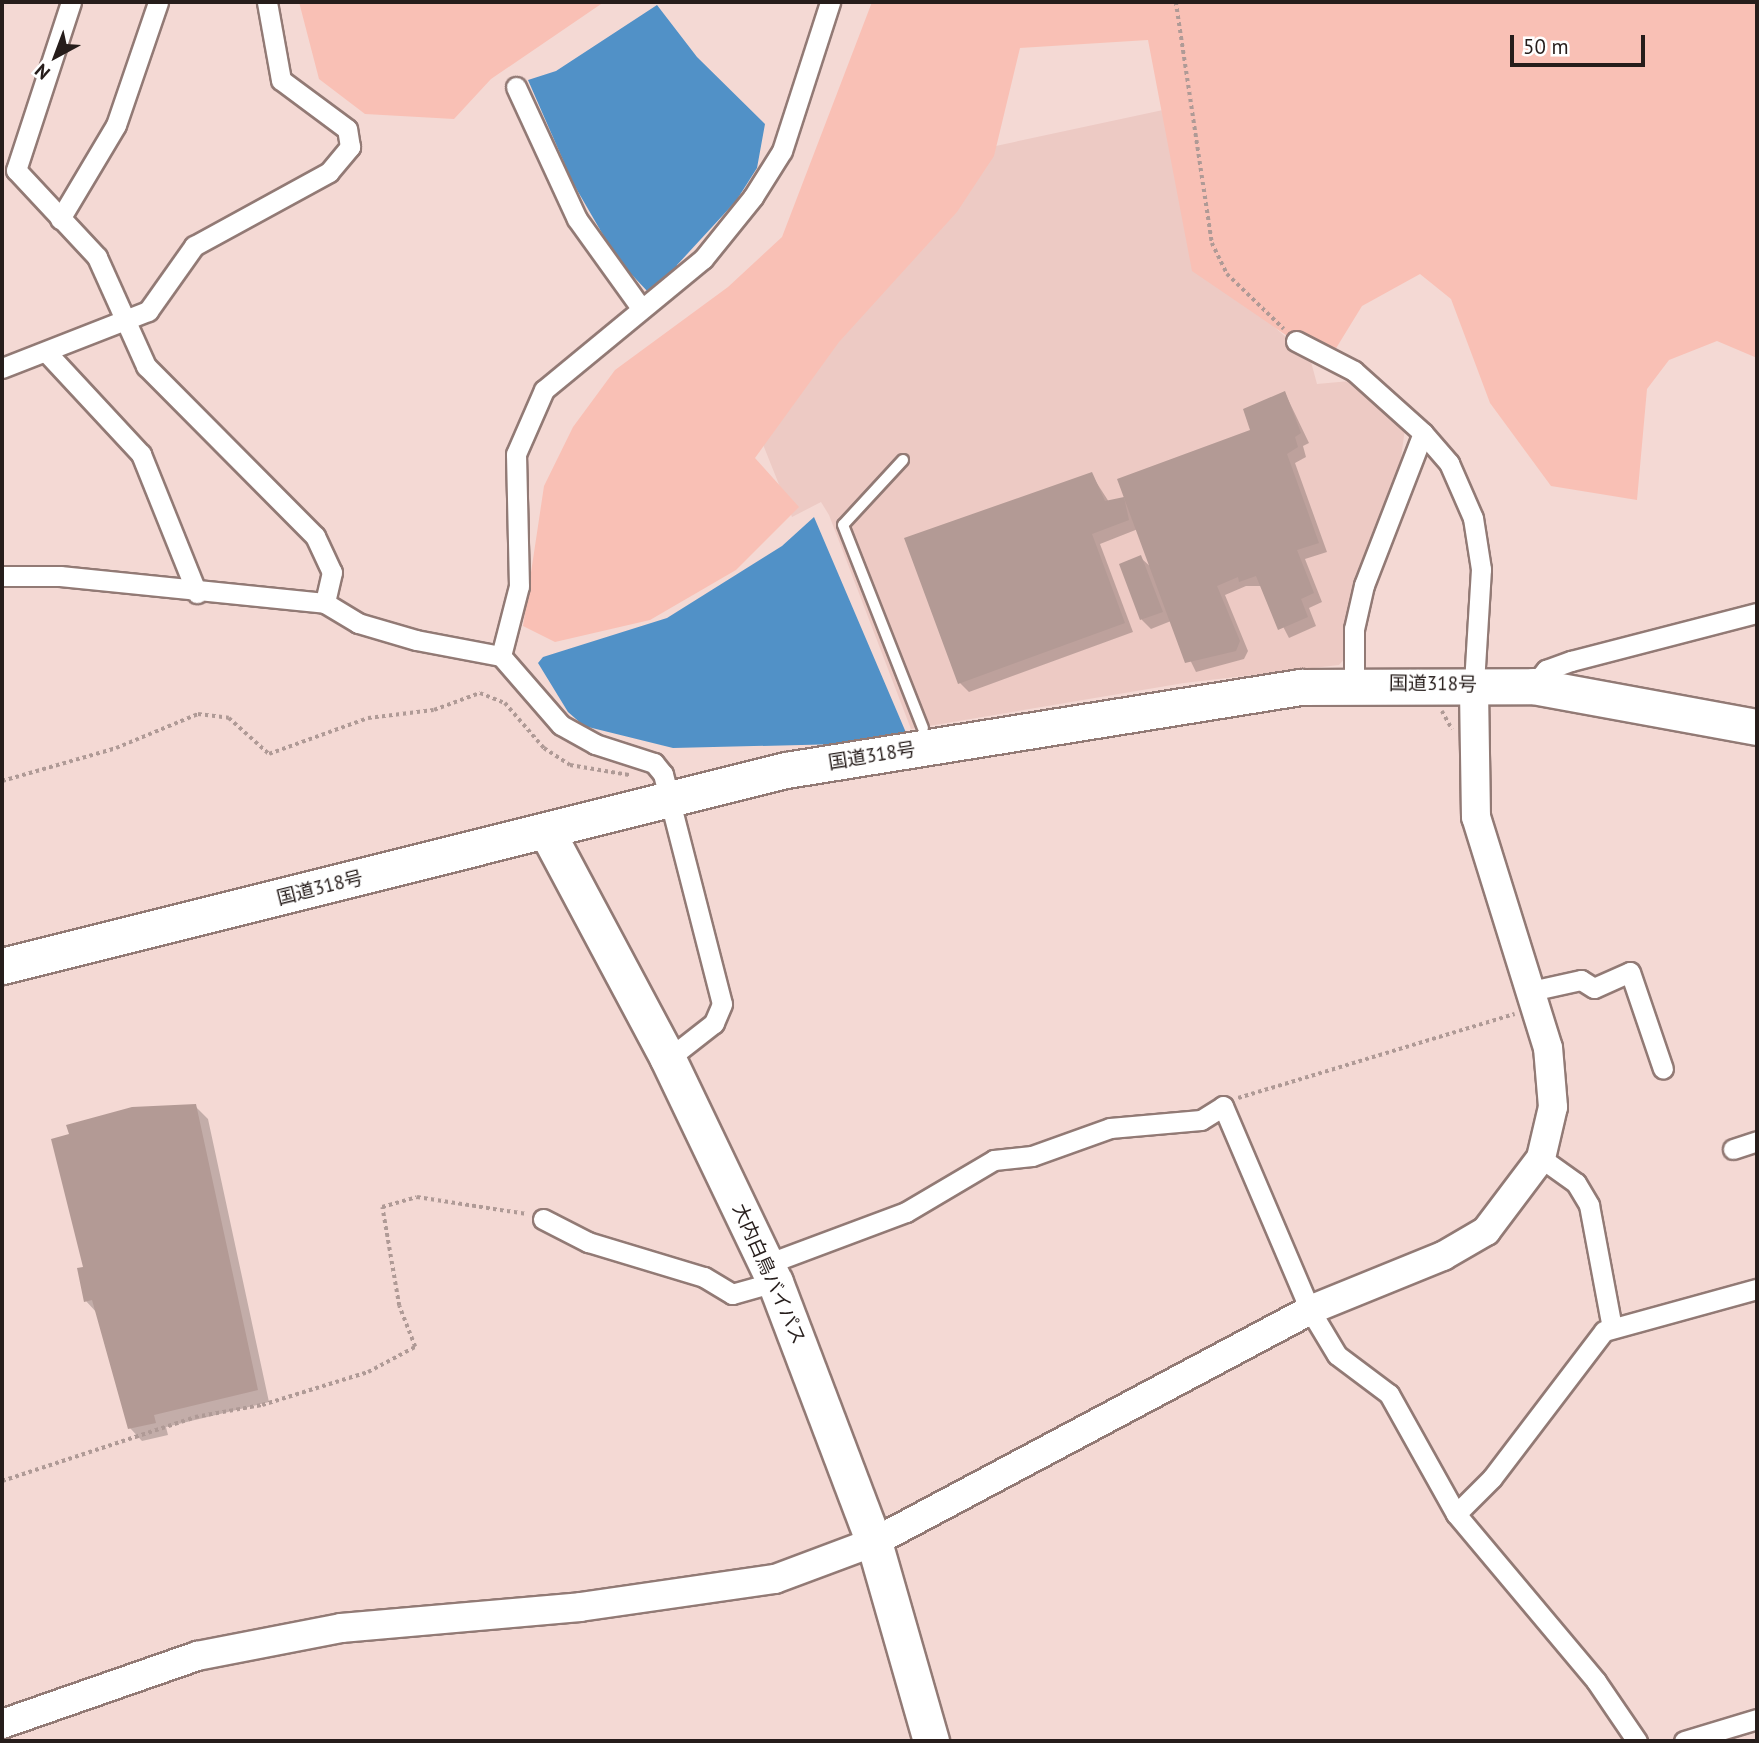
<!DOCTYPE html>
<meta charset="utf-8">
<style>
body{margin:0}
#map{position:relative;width:1759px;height:1743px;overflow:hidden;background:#f4d9d4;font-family:"PT Sans","Noto Sans JP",sans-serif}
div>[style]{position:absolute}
.built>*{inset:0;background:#edcac4}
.green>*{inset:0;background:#f9c0b5}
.water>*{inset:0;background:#5191c7}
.shadow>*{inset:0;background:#0003}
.building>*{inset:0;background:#b39a95}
.path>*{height:3.5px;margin-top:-1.75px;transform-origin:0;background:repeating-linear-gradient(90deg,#af9a96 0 3.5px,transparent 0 7px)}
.roads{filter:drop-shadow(2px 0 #927a75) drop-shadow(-2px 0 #927a75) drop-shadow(0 2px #927a75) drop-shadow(0 -2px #927a75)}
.lane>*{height:10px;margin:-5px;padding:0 5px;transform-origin:5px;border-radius:5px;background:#fff}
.street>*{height:19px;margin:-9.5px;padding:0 9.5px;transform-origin:9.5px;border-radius:9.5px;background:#fff}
.secondary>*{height:28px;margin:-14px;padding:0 14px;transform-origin:14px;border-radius:14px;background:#fff}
.highway>*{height:35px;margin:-17.5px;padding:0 17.5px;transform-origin:17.5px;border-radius:17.5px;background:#fff}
span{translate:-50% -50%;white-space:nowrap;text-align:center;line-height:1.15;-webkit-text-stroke:7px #fff;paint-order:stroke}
.street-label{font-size:19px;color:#261d1b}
.frame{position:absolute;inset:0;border:4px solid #261d1b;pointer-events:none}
.north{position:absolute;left:21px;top:21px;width:70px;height:70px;-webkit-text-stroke:5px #fff;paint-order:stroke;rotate:221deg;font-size:19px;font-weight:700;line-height:28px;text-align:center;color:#261d1b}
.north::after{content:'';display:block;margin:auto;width:24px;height:32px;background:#261d1b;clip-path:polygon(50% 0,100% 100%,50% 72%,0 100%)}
.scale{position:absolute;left:1510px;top:35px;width:135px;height:32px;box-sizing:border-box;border:4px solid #261d1b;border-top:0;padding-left:9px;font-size:21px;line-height:24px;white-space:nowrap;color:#261d1b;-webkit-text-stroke:5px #fff;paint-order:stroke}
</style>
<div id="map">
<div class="built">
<div style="clip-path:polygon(1177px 107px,1234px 292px,1310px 358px,1317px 384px,1350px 381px,1405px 429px,1399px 472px,1345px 622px,1347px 656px,1339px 665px,1184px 683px,911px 729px,829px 515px,821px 502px,792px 517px,758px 432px,963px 153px)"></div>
</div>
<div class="green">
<div style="clip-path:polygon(299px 2px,604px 2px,491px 79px,454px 119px,365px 114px,319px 79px)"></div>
<div style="clip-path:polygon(872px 2px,1757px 2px,1757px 358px,1717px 341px,1669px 360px,1647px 389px,1637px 500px,1551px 486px,1490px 403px,1451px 299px,1420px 274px,1362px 306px,1327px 363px,1192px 271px,1148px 40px,1020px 48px,994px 156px,957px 212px,839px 342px,755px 458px,799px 507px,736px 570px,650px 620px,555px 642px,523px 626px,544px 486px,573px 427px,615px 370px,728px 287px,782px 237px)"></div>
</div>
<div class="water">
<div style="clip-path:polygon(657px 5px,697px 57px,765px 124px,757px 168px,736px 201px,677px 265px,675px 275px,649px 293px,617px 259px,573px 183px,528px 80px,556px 71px)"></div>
<div style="clip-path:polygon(814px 517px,907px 735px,841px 744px,673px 748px,584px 726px,568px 712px,538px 663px,543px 657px,667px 618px,782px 546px)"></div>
</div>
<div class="shadow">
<div style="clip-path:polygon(1285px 393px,1309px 443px,1303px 446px,1306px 457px,1295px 463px,1327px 552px,1305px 559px,1322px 602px,1309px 608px,1316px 626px,1289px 638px,1262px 586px,1246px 586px,1225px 595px,1248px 651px,1244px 659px,1196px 672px,1171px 621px,1151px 629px,1142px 620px,1121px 565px,1141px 558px,1153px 569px,1138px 529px,1100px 544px,1133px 632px,969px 692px,960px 683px,1091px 474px,1109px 502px,1126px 498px,1252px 431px)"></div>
<div style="clip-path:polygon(195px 1106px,208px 1119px,269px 1402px,166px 1427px,168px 1435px,142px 1441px,130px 1428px,97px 1313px,86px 1301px,85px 1269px)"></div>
</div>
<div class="building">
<div style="clip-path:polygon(1285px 391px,1301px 433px,1295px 437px,1298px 447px,1287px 454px,1319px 543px,1297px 550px,1314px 593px,1301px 599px,1308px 617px,1278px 630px,1256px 576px,1239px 582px,1238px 577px,1217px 586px,1240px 641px,1236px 651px,1185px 663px,1117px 479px,1250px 430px,1243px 409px)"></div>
<div style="clip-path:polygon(1092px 472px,1105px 501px,1124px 497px,1129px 520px,1092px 534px,1125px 623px,958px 684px,904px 538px)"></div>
<div style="clip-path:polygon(1141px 555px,1163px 612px,1140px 620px,1119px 564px)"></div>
<div style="clip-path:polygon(196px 1104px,258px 1390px,154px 1415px,156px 1423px,128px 1429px,92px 1300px,84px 1302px,77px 1268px,83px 1267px,51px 1139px,69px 1134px,66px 1125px,132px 1107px)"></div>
</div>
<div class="path">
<div style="left:1176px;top:2px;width:244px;rotate:81.5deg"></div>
<div style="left:1212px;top:243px;width:34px;rotate:64deg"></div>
<div style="left:1227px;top:274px;width:79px;rotate:44deg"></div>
<div style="left:1442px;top:711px;width:21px;rotate:61deg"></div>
<div style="left:2px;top:781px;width:119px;rotate:-16.1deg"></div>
<div style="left:116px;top:748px;width:89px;rotate:-22.5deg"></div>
<div style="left:198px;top:714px;width:31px;rotate:7deg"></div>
<div style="left:229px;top:718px;width:54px;rotate:42deg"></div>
<div style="left:269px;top:754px;width:105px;rotate:-20deg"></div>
<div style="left:368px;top:718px;width:66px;rotate:-6.9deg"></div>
<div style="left:434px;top:710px;width:49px;rotate:-20.3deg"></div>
<div style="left:480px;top:693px;width:27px;rotate:22deg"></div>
<div style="left:505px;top:703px;width:60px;rotate:49.1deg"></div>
<div style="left:544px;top:748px;width:31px;rotate:33deg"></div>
<div style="left:570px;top:765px;width:60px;rotate:9.6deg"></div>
<div style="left:1238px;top:1098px;width:289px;rotate:-16.9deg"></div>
<div style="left:2px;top:1481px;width:203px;rotate:-18.3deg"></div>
<div style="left:195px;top:1417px;width:68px;rotate:-10.2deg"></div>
<div style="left:262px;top:1405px;width:111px;rotate:-17.3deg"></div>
<div style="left:368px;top:1372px;width:53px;rotate:-28deg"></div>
<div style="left:415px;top:1347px;width:44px;rotate:-111.3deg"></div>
<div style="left:399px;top:1306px;width:100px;rotate:-99.7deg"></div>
<div style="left:382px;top:1207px;width:36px;rotate:-16deg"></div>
<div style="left:417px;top:1197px;width:111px;rotate:8.8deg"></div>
</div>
<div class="roads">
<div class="lane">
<div style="left:903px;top:460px;width:88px;rotate:132.7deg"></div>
<div style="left:843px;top:525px;width:218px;rotate:68.5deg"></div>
</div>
<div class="street">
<div style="left:71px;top:2px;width:177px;rotate:108.1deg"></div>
<div style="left:16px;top:170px;width:119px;rotate:47deg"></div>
<div style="left:97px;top:257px;width:120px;rotate:65.8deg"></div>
<div style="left:146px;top:366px;width:240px;rotate:45.2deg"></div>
<div style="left:315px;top:536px;width:40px;rotate:65deg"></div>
<div style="left:332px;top:572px;width:32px;rotate:103deg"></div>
<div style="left:516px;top:87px;width:145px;rotate:65.2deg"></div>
<div style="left:577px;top:219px;width:110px;rotate:54.3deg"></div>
<div style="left:60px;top:219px;width:109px;rotate:-59.2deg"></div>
<div style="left:116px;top:125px;width:130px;rotate:-71.1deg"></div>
<div style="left:1296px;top:341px;width:65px;rotate:27.3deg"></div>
<div style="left:1354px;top:371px;width:93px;rotate:41.9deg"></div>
<div style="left:1423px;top:433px;width:163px;rotate:111.2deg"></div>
<div style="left:1364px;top:585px;width:45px;rotate:102.8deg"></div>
<div style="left:1354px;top:629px;width:54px;rotate:90deg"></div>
<div style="left:48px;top:354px;width:137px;rotate:47.1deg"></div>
<div style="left:141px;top:454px;width:150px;rotate:68.1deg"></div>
<div style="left:2px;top:368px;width:157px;rotate:-21.3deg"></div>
<div style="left:148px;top:311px;width:80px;rotate:-54.7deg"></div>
<div style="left:194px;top:246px;width:154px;rotate:-28.7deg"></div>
<div style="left:329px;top:172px;width:33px;rotate:-50deg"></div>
<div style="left:350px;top:147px;width:18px;rotate:-99deg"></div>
<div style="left:347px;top:129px;width:82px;rotate:-143.4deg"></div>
<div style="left:281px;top:80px;width:79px;rotate:-100.2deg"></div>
<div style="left:1423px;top:433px;width:40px;rotate:49deg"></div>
<div style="left:1449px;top:463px;width:60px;rotate:66.4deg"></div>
<div style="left:1473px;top:518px;width:52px;rotate:81.1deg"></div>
<div style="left:1481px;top:569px;width:115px;rotate:93.5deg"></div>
<div style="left:2px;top:576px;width:58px"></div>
<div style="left:60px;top:576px;width:266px;rotate:5.8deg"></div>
<div style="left:325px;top:603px;width:39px;rotate:31deg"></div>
<div style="left:358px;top:623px;width:60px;rotate:16.3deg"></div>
<div style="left:416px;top:640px;width:86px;rotate:10.7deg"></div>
<div style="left:501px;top:656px;width:91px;rotate:49deg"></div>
<div style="left:561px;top:725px;width:39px;rotate:29deg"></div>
<div style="left:595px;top:744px;width:62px;rotate:17.9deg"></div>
<div style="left:654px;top:763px;width:14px;rotate:51deg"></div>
<div style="left:663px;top:774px;width:237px;rotate:75.6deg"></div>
<div style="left:722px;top:1004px;width:21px;rotate:113deg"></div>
<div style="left:714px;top:1023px;width:58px;rotate:142deg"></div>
<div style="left:501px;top:656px;width:72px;rotate:-75.6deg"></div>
<div style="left:519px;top:586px;width:132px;rotate:-91.3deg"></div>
<div style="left:516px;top:454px;width:70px;rotate:-66.4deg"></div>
<div style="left:544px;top:390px;width:206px;rotate:-39.5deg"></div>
<div style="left:703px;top:259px;width:80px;rotate:-51.1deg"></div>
<div style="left:753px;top:197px;width:54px;rotate:-57.8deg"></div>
<div style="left:782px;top:151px;width:157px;rotate:-72.1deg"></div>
<div style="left:1533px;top:686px;width:21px;rotate:-51deg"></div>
<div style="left:1546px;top:670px;width:27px;rotate:-20deg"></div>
<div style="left:1571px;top:661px;width:192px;rotate:-14.5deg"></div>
<div style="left:1531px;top:991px;width:51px;rotate:-12.4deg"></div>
<div style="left:1581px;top:980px;width:15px;rotate:32deg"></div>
<div style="left:1594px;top:988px;width:39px;rotate:-24deg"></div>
<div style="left:1630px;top:972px;width:102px;rotate:71.2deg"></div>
<div style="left:1733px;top:1149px;width:25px;rotate:-18deg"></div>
<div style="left:1541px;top:1158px;width:43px;rotate:35.5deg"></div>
<div style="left:1576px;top:1183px;width:26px;rotate:59deg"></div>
<div style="left:1589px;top:1205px;width:125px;rotate:79.4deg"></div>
<div style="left:543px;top:1219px;width:51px;rotate:27.1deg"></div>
<div style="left:588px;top:1242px;width:121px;rotate:16.8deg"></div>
<div style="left:704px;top:1277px;width:33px;rotate:31deg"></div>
<div style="left:732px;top:1294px;width:45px;rotate:-15.6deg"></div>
<div style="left:767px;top:1264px;width:148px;rotate:-20.5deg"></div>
<div style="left:906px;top:1212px;width:102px;rotate:-30.6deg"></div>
<div style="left:994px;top:1160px;width:38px;rotate:-6deg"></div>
<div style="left:1032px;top:1156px;width:83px;rotate:-19.7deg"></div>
<div style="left:1110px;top:1128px;width:91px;rotate:-5deg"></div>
<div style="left:1201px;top:1120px;width:26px;rotate:-32deg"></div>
<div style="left:1223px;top:1106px;width:222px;rotate:66.9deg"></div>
<div style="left:1310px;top:1310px;width:52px;rotate:59deg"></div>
<div style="left:1337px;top:1355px;width:65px;rotate:36.9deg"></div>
<div style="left:1389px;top:1394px;width:137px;rotate:60.8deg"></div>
<div style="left:1456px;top:1514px;width:218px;rotate:50deg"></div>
<div style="left:1596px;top:1681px;width:73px;rotate:55.7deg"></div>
<div style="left:1456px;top:1514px;width:51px;rotate:-45deg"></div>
<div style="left:1492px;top:1478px;width:185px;rotate:-52.7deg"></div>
<div style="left:1604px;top:1331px;width:159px;rotate:-15.4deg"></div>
<div style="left:1684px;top:1741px;width:76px;rotate:-16.8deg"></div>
</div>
<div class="secondary">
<div style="left:2px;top:1724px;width:207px;rotate:-19.2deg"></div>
<div style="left:197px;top:1656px;width:147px;rotate:-11deg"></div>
<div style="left:341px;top:1628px;width:240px;rotate:-5deg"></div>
<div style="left:580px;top:1607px;width:197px;rotate:-8.2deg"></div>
<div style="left:775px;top:1579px;width:106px;rotate:-20.5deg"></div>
<div style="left:874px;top:1542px;width:494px;rotate:-28deg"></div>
<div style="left:1310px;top:1310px;width:144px;rotate:-22.1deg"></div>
<div style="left:1443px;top:1256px;width:50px;rotate:-30.2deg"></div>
<div style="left:1486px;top:1231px;width:91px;rotate:-53deg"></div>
<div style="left:1541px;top:1158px;width:52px;rotate:-76.8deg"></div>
<div style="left:1553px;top:1107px;width:59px;rotate:-94.8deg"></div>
<div style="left:1548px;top:1048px;width:242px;rotate:-107.3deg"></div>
<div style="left:1476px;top:817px;width:133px;rotate:-90.9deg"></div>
</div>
<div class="highway">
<div style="left:547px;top:832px;width:257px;rotate:61.9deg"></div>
<div style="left:668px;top:1059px;width:247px;rotate:64.4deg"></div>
<div style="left:775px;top:1282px;width:278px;rotate:69.2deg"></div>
<div style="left:874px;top:1542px;width:207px;rotate:74deg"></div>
<div style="left:2px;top:966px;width:808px;rotate:-14.04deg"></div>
<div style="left:786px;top:770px;width:521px;rotate:-9.17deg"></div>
<div style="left:1300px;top:687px;width:233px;rotate:-0.2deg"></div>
<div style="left:1533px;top:686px;width:228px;rotate:10.4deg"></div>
</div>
</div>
<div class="street-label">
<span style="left:1433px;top:684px;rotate:1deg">国道318号</span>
<span style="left:872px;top:756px;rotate:-9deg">国道318号</span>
<span style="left:320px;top:888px;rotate:-14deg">国道318号</span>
<span style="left:769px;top:1274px;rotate:66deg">大内白鳥バイパス</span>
</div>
<div class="frame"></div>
<div class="north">N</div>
<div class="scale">50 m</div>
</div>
